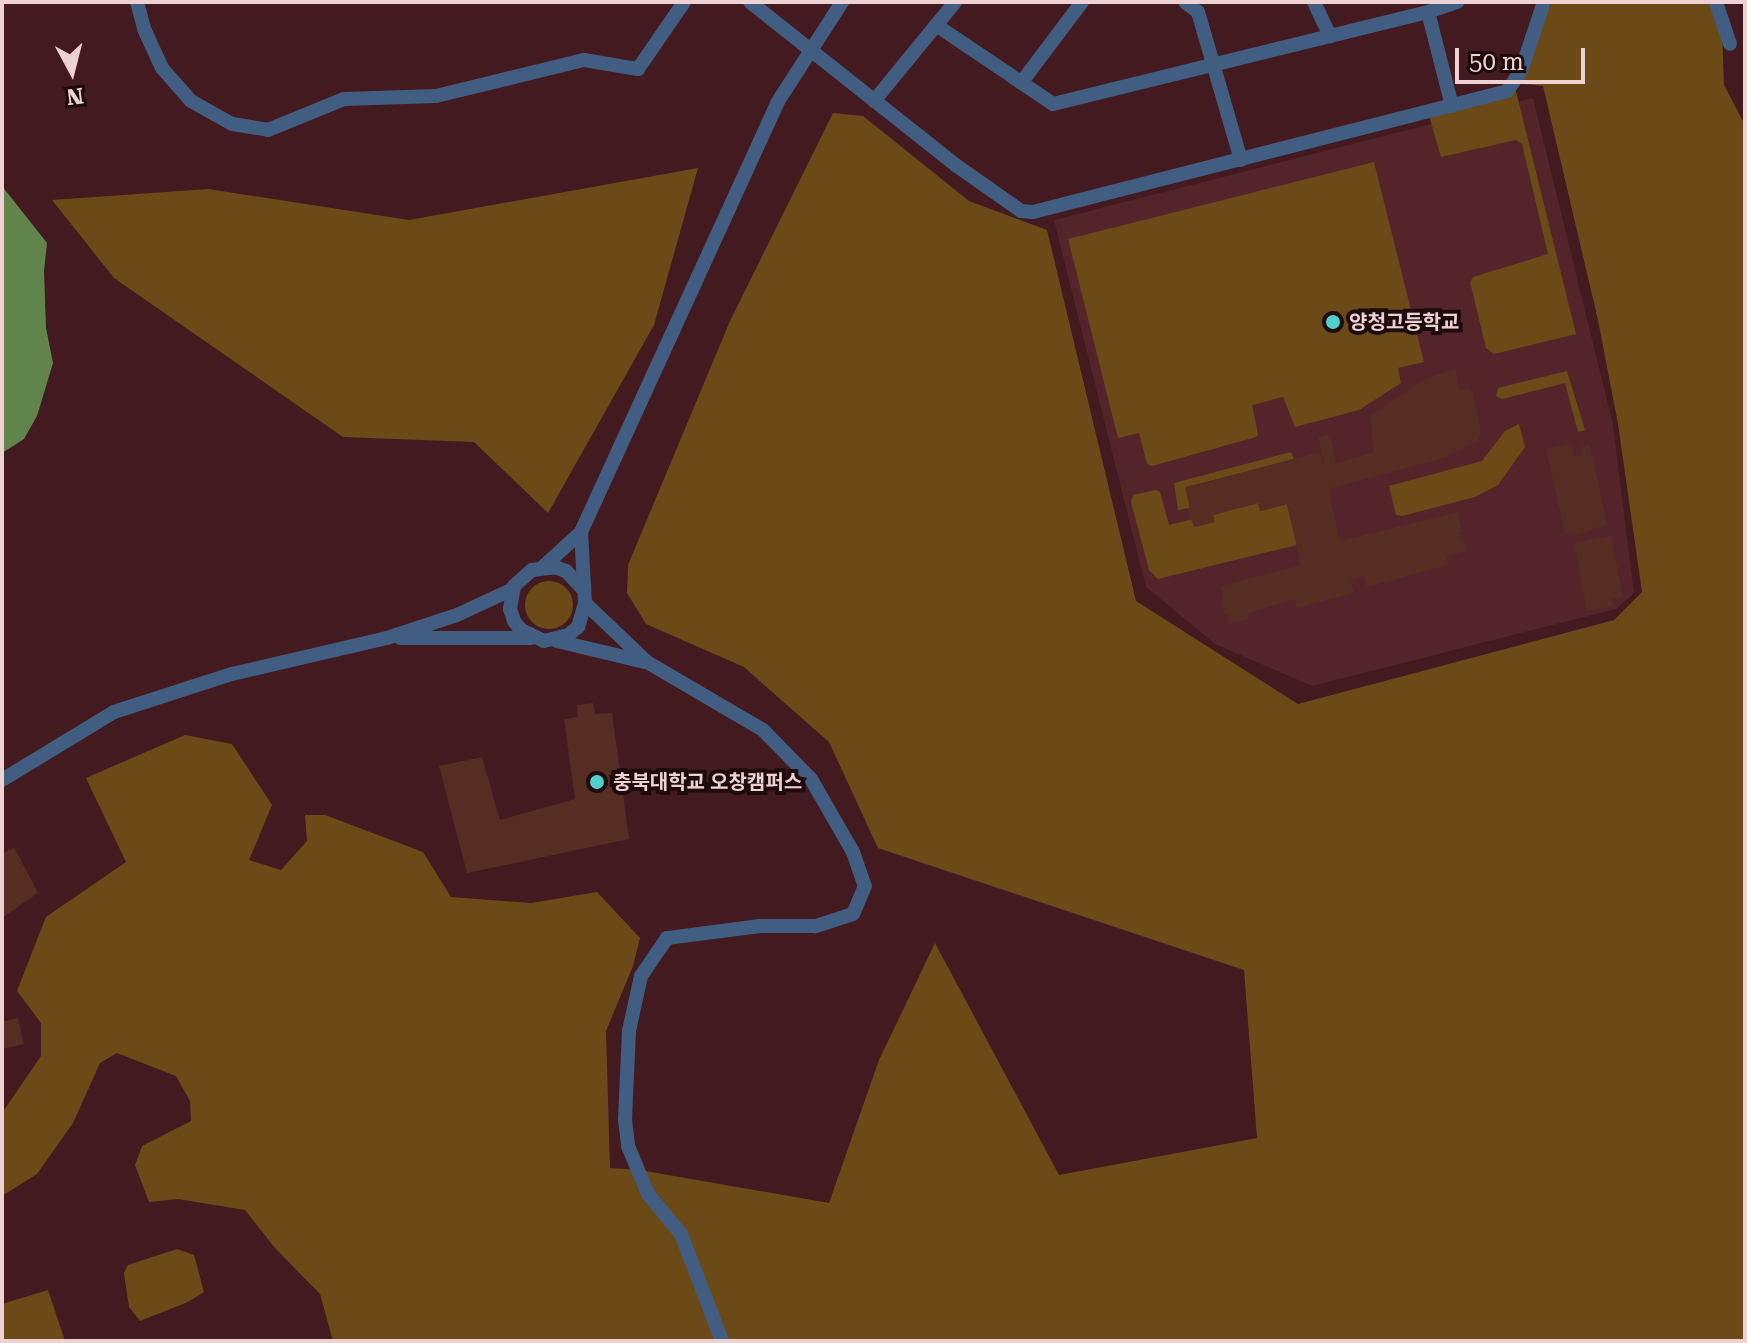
<!DOCTYPE html>
<meta charset="utf-8">
<style>
body{margin:0}
#map{position:relative;width:1747px;height:1343px;overflow:hidden;background:#431a1f;font-family:"Roboto Serif","Noto Sans KR",serif}
div>[style]{position:absolute}
.built>*{inset:0;background:#53242a}
.green>*{inset:0;background:#6b4a18}
.round{border-radius:50%}
.water>*{inset:0;background:#61844d}
.building>*{inset:0;background:#562d23}
.minor>*{height:14px;margin:-7px;padding:0 7px;transform-origin:7px;border-radius:7px;background:#415e82}
.dots>*{width:22px;height:22px;translate:-50% -50%;box-sizing:border-box;border:4px solid #1d0b0d;border-radius:50%}
span{translate:-50% -50%;white-space:nowrap;text-align:center;line-height:1.15;-webkit-text-stroke:8px #1d0b0d;paint-order:stroke}
.poi-label{font-size:20px;color:#eed2d3;font-weight:700}
.left{translate:0 -50%;text-align:left}
.frame{position:absolute;inset:0;border:4px solid #eed2d3;pointer-events:none}
.north{position:absolute;left:32px;top:32px;width:80px;height:80px;-webkit-text-stroke:6px #1d0b0d;paint-order:stroke;rotate:173deg;font-size:22px;font-weight:700;line-height:32px;text-align:center;color:#eed2d3}
.north::after{content:'';display:block;margin:auto;width:28px;height:36px;background:#eed2d3;clip-path:polygon(50% 0,100% 100%,50% 72%,0 100%)}
.scale{position:absolute;left:1455px;top:48px;width:130px;height:36px;box-sizing:border-box;border:4px solid #eed2d3;border-top:0;padding-left:10px;font-size:24px;line-height:28px;white-space:nowrap;color:#eed2d3;-webkit-text-stroke:6px #1d0b0d;paint-order:stroke}
</style>
<div id="map">
<div class="built">
<div style="clip-path:polygon(1533px 98px,1613px 425px,1634px 593px,1616px 609px,1312px 686px,1215px 644px,1146px 587px,1054px 220px)"></div>
</div>
<div class="green">
<div style="clip-path:polygon(1552px 2px,1721px 2px,1724px 85px,1745px 125px,1745px 1341px,333px 1341px,320px 1294px,275px 1248px,245px 1210px,178px 1199px,149px 1202px,135px 1165px,142px 1146px,191px 1121px,190px 1101px,176px 1076px,117px 1053px,100px 1063px,73px 1123px,37px 1174px,2px 1196px,2px 1113px,41px 1056px,41px 1023px,17px 991px,46px 917px,126px 862px,86px 778px,185px 735px,232px 744px,272px 805px,249px 860px,281px 870px,307px 841px,305px 815px,325px 815px,423px 852px,451px 897px,531px 903px,597px 892px,640px 938px,633px 966px,606px 1031px,610px 1168px,640px 1170px,829px 1203px,879px 1060px,935px 943px,1059px 1175px,1257px 1138px,1244px 970px,878px 848px,829px 742px,744px 667px,646px 624px,627px 593px,628px 565px,730px 321px,833px 113px,863px 116px,969px 201px,1047px 230px,1136px 601px,1298px 704px,1614px 620px,1642px 592px,1618px 424px,1598px 320px,1543px 86px,1514px 83px,1576px 334px,1494px 354px,1486px 348px,1470px 282px,1473px 277px,1548px 254px,1522px 144px,1516px 140px,1441px 157px,1428px 112px,1491px 96px,1521px 71px)"></div>
<div style="clip-path:polygon(1374px 162px,1424px 362px,1398px 368px,1401px 383px,1359px 410px,1295px 427px,1283px 397px,1252px 405px,1258px 434px,1256px 437px,1152px 466px,1147px 464px,1139px 433px,1118px 438px,1068px 239px)"></div>
<div style="clip-path:polygon(698px 168px,654px 325px,548px 513px,474px 442px,343px 437px,114px 278px,52px 200px,208px 189px,409px 220px)"></div>
<div style="clip-path:polygon(1567px 371px,1585px 430px,1578px 432px,1565px 383px,1502px 399px,1496px 396px,1498px 388px)"></div>
<div style="clip-path:polygon(1519px 424px,1525px 447px,1498px 485px,1475px 497px,1402px 516px,1396px 515px,1389px 486px,1482px 461px,1505px 431px)"></div>
<div style="clip-path:polygon(1291px 452px,1294px 459px,1186px 487px,1190px 508px,1178px 510px,1174px 483px)"></div>
<div style="clip-path:polygon(1156px 490px,1160px 492px,1169px 525px,1193px 519px,1195px 527px,1214px 522px,1213px 515px,1258px 503px,1261px 511px,1287px 504px,1297px 545px,1158px 579px,1149px 570px,1131px 502px,1133px 495px)"></div>
<div class="round" style="left:525px;top:581px;width:48px;height:48px"></div>
<div style="clip-path:polygon(177px 1249px,194px 1255px,204px 1292px,188px 1302px,140px 1321px,129px 1307px,124px 1273px,128px 1265px)"></div>
<div style="clip-path:polygon(48px 1290px,65px 1341px,2px 1341px,2px 1304px)"></div>
</div>
<div class="water">
<div style="clip-path:polygon(2px 186px,47px 243px,44px 271px,46px 328px,53px 363px,37px 416px,24px 439px,2px 453px)"></div>
</div>
<div class="building">
<div style="clip-path:polygon(1456px 369px,1459px 390px,1468px 388px,1473px 392px,1481px 433px,1478px 441px,1444px 458px,1328px 489px,1340px 541px,1458px 512px,1462px 532px,1458px 533px,1460px 540px,1464px 539px,1466px 551px,1446px 556px,1448px 565px,1367px 587px,1364px 576px,1351px 580px,1354px 593px,1297px 608px,1295px 599px,1248px 613px,1249px 619px,1230px 623px,1228px 613px,1224px 614px,1221px 586px,1301px 565px,1287px 504px,1260px 511px,1258px 503px,1213px 515px,1214px 522px,1194px 527px,1187px 509px,1190px 508px,1185px 488px,1319px 452px,1325px 466px,1318px 437px,1330px 434px,1336px 463px,1374px 452px,1370px 416px,1427px 378px)"></div>
<div style="clip-path:polygon(1571px 443px,1574px 457px,1583px 455px,1581px 447px,1590px 445px,1607px 524px,1576px 536px,1575px 532px,1565px 534px,1546px 449px)"></div>
<div style="clip-path:polygon(1611px 535px,1623px 597px,1612px 599px,1613px 606px,1587px 611px,1574px 543px)"></div>
<div style="clip-path:polygon(593px 703px,595px 714px,612px 713px,629px 839px,467px 873px,439px 766px,482px 757px,500px 820px,575px 799px,564px 719px,578px 717px,577px 705px)"></div>
<div style="clip-path:polygon(14px 847px,38px 893px,2px 918px,2px 854px)"></div>
<div style="clip-path:polygon(18px 1018px,24px 1044px,2px 1049px,2px 1022px)"></div>
</div>
<div class="minor">
<div style="left:137px;top:2px;width:30px;rotate:75deg"></div>
<div style="left:145px;top:31px;width:41px;rotate:65.3deg"></div>
<div style="left:162px;top:68px;width:44px;rotate:48.7deg"></div>
<div style="left:191px;top:101px;width:47px;rotate:29.3deg"></div>
<div style="left:232px;top:124px;width:36px;rotate:9deg"></div>
<div style="left:268px;top:130px;width:82px;rotate:-22.2deg"></div>
<div style="left:344px;top:99px;width:92px;rotate:-1.9deg"></div>
<div style="left:436px;top:96px;width:152px;rotate:-13.7deg"></div>
<div style="left:584px;top:60px;width:55px;rotate:9.5deg"></div>
<div style="left:638px;top:69px;width:81px;rotate:-55.5deg"></div>
<div style="left:750px;top:2px;width:264px;rotate:38.4deg"></div>
<div style="left:957px;top:166px;width:78px;rotate:35.1deg"></div>
<div style="left:1021px;top:211px;width:12px;rotate:5deg"></div>
<div style="left:1033px;top:212px;width:489px;rotate:-14.3deg"></div>
<div style="left:1507px;top:91px;width:24px;rotate:-55deg"></div>
<div style="left:1521px;top:71px;width:73px;rotate:-71.6deg"></div>
<div style="left:1185px;top:2px;width:16px;rotate:38deg"></div>
<div style="left:1198px;top:12px;width:154px;rotate:73.8deg"></div>
<div style="left:1314px;top:2px;width:38px;rotate:65deg"></div>
<div style="left:1716px;top:2px;width:44px;rotate:71.6deg"></div>
<div style="left:936px;top:25px;width:141px;rotate:34deg"></div>
<div style="left:1053px;top:104px;width:386px;rotate:-13.8deg"></div>
<div style="left:1021px;top:83px;width:101px;rotate:-53deg"></div>
<div style="left:874px;top:101px;width:128px;rotate:-50.7deg"></div>
<div style="left:1452px;top:106px;width:97px;rotate:-104.3deg"></div>
<div style="left:1428px;top:12px;width:31px;rotate:-19deg"></div>
<div style="left:581px;top:532px;width:71px;rotate:86.8deg"></div>
<div style="left:585px;top:603px;width:25px;rotate:106deg"></div>
<div style="left:578px;top:627px;width:13px;rotate:141deg"></div>
<div style="left:568px;top:635px;width:25px;rotate:166deg"></div>
<div style="left:544px;top:641px;width:25px;rotate:-154deg"></div>
<div style="left:521px;top:630px;width:11px;rotate:-128deg"></div>
<div style="left:514px;top:621px;width:13px;rotate:-108deg"></div>
<div style="left:510px;top:609px;width:23px;rotate:-80deg"></div>
<div style="left:514px;top:586px;width:24px;rotate:-42deg"></div>
<div style="left:532px;top:570px;width:23px;rotate:-7deg"></div>
<div style="left:555px;top:567px;width:12px;rotate:20deg"></div>
<div style="left:566px;top:571px;width:23px;rotate:47deg"></div>
<div style="left:543px;top:567px;width:52px;rotate:-42.6deg"></div>
<div style="left:581px;top:532px;width:472px;rotate:-65.4deg"></div>
<div style="left:777px;top:103px;width:120px;rotate:-57.2deg"></div>
<div style="left:585px;top:603px;width:86px;rotate:43.6deg"></div>
<div style="left:647px;top:662px;width:134px;rotate:30.4deg"></div>
<div style="left:763px;top:730px;width:69px;rotate:45.6deg"></div>
<div style="left:811px;top:779px;width:84px;rotate:60.1deg"></div>
<div style="left:853px;top:852px;width:36px;rotate:71deg"></div>
<div style="left:865px;top:886px;width:30px;rotate:113deg"></div>
<div style="left:853px;top:914px;width:40px;rotate:162deg"></div>
<div style="left:815px;top:926px;width:55px;rotate:180deg"></div>
<div style="left:760px;top:926px;width:94px;rotate:172.6deg"></div>
<div style="left:667px;top:938px;width:46px;rotate:124.4deg"></div>
<div style="left:641px;top:976px;width:56px;rotate:102.3deg"></div>
<div style="left:629px;top:1031px;width:89px;rotate:92.6deg"></div>
<div style="left:625px;top:1120px;width:26px;rotate:83deg"></div>
<div style="left:628px;top:1146px;width:52px;rotate:67.4deg"></div>
<div style="left:648px;top:1194px;width:52px;rotate:50.5deg"></div>
<div style="left:681px;top:1234px;width:115px;rotate:69deg"></div>
<div style="left:400px;top:638px;width:131px"></div>
<div style="left:557px;top:641px;width:90px;rotate:13.4deg"></div>
<div style="left:2px;top:780px;width:131px;rotate:-31.3deg"></div>
<div style="left:114px;top:712px;width:124px;rotate:-17.9deg"></div>
<div style="left:232px;top:674px;width:159px;rotate:-13.1deg"></div>
<div style="left:387px;top:638px;width:74px;rotate:-18.2deg"></div>
<div style="left:457px;top:615px;width:62px;rotate:-24.9deg"></div>
</div>
<div class="dots">
<div style="left:1333px;top:322px;background:#52cdcc"></div>
<div style="left:597px;top:782px;background:#52cdcc"></div>
</div>
<div class="poi-label">
<span class="left" style="left:1349px;top:322px">양청고등학교</span>
<span class="left" style="left:613px;top:782px">충북대학교 오창캠퍼스</span>
</div>
<div class="frame"></div>
<div class="north">N</div>
<div class="scale">50 m</div>
</div>
